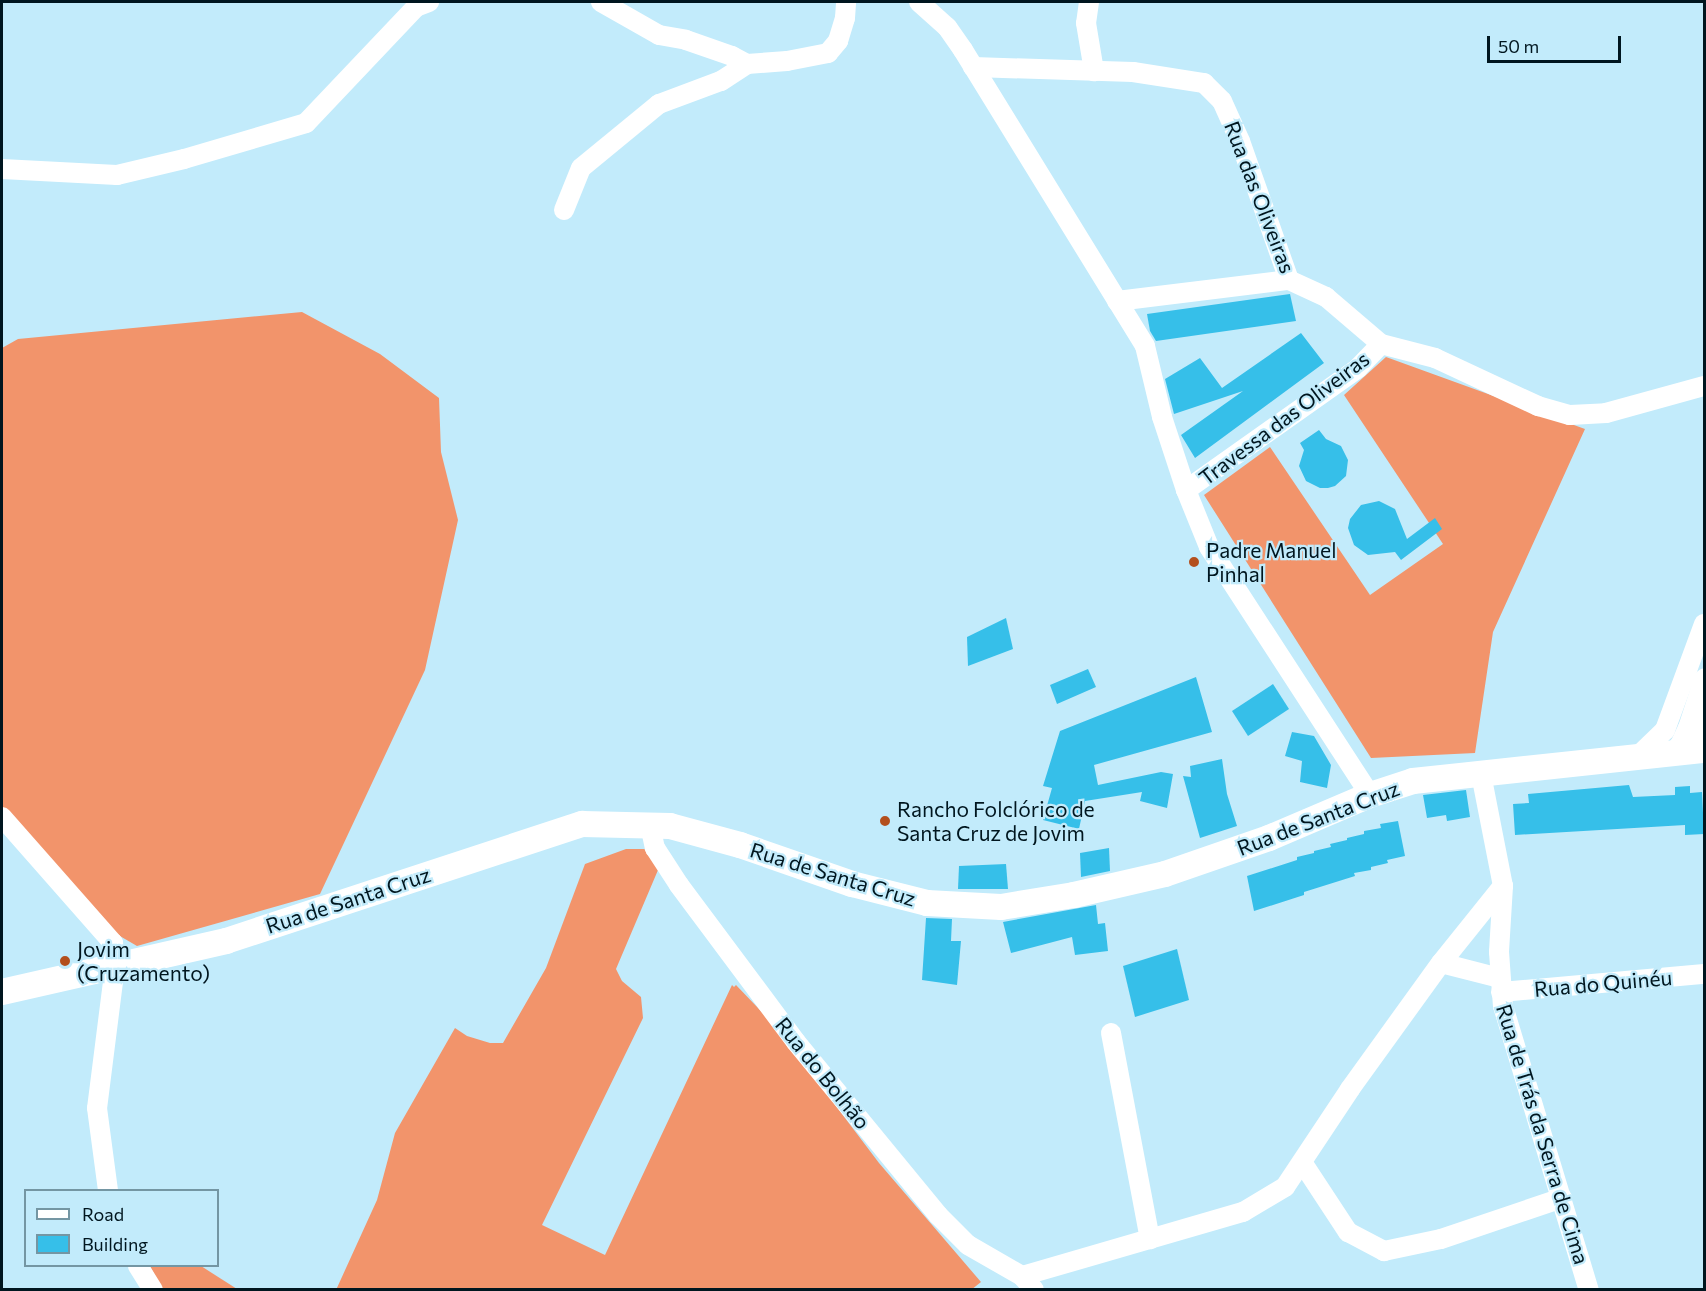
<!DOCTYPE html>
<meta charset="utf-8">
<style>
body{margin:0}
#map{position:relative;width:1706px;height:1291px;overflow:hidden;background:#c2ebfb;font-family:Commissioner,sans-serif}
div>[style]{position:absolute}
.forest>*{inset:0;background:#f2946b}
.building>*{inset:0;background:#36bfe9}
.minor>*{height:20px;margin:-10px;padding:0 10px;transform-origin:10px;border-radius:10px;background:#fff}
.major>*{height:26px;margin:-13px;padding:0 13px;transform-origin:13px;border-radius:13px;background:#fff}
.dots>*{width:16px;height:16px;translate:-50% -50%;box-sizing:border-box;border:3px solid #c2ebfb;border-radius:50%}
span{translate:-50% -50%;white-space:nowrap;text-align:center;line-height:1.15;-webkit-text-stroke:4.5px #c2ebfb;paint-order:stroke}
.street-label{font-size:21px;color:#00161f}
.poi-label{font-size:21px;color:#00161f}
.left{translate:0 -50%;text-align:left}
.frame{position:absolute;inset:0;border:3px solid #00161f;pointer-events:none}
.legend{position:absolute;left:24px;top:1189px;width:195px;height:78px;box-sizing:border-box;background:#c2ebfb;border:2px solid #7496a3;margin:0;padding:8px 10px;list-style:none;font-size:18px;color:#00161f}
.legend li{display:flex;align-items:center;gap:12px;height:30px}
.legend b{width:30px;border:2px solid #7496a3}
.scale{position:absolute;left:1487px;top:36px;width:134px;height:27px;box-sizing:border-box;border:3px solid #00161f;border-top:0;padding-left:8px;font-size:18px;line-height:21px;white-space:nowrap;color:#00161f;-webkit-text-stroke:4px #c2ebfb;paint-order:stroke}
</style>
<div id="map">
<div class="forest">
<div style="clip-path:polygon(302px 312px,380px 354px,439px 398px,441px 452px,458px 520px,425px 670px,320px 894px,137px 946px,113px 932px,2px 814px,2px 348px,18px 339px)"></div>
<div style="clip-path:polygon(1386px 357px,1585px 429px,1493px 632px,1475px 753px,1371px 758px,1204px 495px,1270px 447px,1370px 595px,1443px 544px,1344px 395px)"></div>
<div style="clip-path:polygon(626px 849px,644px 849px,661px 863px,616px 969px,622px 981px,641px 997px,643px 1018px,542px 1225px,605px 1255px,732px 985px,734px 987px,736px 985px,777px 1028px,879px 1163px,981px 1282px,971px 1290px,336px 1290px,377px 1200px,395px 1133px,455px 1028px,467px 1036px,490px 1043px,503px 1043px,546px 968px,585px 864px)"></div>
<div style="clip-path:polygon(150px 1266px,201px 1266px,237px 1289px,162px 1289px)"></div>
</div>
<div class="building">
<div style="clip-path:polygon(1290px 294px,1296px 321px,1156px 341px,1150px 331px,1147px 314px)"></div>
<div style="clip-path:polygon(1301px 333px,1324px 363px,1195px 458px,1181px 435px,1243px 391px,1174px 414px,1165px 379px,1200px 358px,1222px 388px)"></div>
<div style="clip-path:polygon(1319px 430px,1326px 439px,1341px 446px,1348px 460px,1346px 476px,1335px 486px,1328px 488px,1320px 488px,1306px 481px,1299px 466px,1304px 450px,1300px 443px)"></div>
<div style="clip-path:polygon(1379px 501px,1395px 509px,1407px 539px,1435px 518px,1442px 529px,1401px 560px,1395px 552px,1368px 555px,1354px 545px,1348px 528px,1350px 519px,1361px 505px)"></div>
<div style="clip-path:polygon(1006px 618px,1013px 649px,968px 666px,967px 637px)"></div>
<div style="clip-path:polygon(1088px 669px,1096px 687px,1057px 704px,1050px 685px)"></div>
<div style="clip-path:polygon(1196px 677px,1212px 732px,1094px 765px,1098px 785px,1161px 772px,1173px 774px,1167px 808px,1140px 801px,1142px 792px,1085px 801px,1079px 829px,1043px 820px,1052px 788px,1043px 786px,1060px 731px)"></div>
<div style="clip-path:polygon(1273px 684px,1289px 709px,1248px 736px,1232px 711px)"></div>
<div style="clip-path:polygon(1292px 732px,1314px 736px,1331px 765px,1327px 788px,1300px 782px,1302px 761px,1285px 756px)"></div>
<div style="clip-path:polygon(1222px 759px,1227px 794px,1237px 826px,1200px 838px,1183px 776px,1191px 777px,1190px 766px)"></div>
<div style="clip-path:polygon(1629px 785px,1633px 797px,1675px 795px,1675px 787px,1690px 786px,1690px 793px,1702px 792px,1704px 834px,1685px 835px,1685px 825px,1515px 835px,1513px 804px,1529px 803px,1528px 794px)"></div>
<div style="clip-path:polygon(1466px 790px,1470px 817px,1447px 821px,1446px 815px,1427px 818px,1423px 795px)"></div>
<div style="clip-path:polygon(1398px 821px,1405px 856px,1387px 860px,1388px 863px,1371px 867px,1371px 870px,1354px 873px,1355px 876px,1304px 892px,1304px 895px,1254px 911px,1247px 876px,1297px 860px,1297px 857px,1314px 853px,1314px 851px,1331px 847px,1330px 844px,1347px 840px,1347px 838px,1364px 834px,1364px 831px,1381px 828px,1380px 824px)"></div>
<div style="clip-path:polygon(1109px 848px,1110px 871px,1081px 877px,1080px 853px)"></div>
<div style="clip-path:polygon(1006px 864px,1008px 889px,958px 889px,959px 866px)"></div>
<div style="clip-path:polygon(1096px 905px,1098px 924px,1105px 923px,1108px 951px,1075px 955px,1072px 937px,1011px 953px,1003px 922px)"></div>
<div style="clip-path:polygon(926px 918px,952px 919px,951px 941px,961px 941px,957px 985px,922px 980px)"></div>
<div style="clip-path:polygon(1177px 949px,1189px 1000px,1135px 1017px,1123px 966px)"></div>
</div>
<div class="minor">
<div style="left:601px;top:2px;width:67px;rotate:29.6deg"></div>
<div style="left:659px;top:35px;width:27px;rotate:10deg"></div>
<div style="left:686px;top:40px;width:49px;rotate:19.2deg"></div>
<div style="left:732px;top:56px;width:17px;rotate:28deg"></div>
<div style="left:919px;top:2px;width:38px;rotate:42deg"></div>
<div style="left:947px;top:27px;width:28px;rotate:55deg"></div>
<div style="left:963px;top:50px;width:347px;rotate:58.4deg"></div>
<div style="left:1145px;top:346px;width:73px;rotate:76.5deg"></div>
<div style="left:1162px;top:417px;width:77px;rotate:71.8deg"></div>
<div style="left:1186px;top:490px;width:61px;rotate:68deg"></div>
<div style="left:1209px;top:547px;width:296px;rotate:57deg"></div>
<div style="left:1089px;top:2px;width:21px;rotate:98deg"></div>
<div style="left:1086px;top:23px;width:49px;rotate:80.5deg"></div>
<div style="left:973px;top:67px;width:160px;rotate:1.8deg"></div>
<div style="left:1133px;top:72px;width:72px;rotate:8.8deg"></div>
<div style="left:1204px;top:83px;width:25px;rotate:45deg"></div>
<div style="left:1222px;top:101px;width:44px;rotate:65.8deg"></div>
<div style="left:1240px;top:141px;width:147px;rotate:70.6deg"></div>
<div style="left:1289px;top:280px;width:41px;rotate:24.7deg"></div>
<div style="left:1326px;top:297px;width:72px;rotate:40.5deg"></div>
<div style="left:1381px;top:344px;width:56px;rotate:14.5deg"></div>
<div style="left:1435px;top:358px;width:114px;rotate:25deg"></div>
<div style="left:1538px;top:406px;width:33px;rotate:16deg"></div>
<div style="left:1570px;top:415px;width:36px;rotate:-3deg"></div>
<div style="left:1606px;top:413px;width:102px;rotate:-15.4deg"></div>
<div style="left:2px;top:169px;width:115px;rotate:3deg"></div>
<div style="left:117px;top:175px;width:69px;rotate:-13.4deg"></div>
<div style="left:184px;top:159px;width:127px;rotate:-16.4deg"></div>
<div style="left:306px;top:123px;width:160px;rotate:-46.5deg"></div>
<div style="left:416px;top:7px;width:14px;rotate:-21deg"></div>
<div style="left:564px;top:210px;width:45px;rotate:-68deg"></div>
<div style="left:581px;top:168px;width:101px;rotate:-39.4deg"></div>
<div style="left:659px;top:104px;width:66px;rotate:-20.4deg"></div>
<div style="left:721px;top:81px;width:31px;rotate:-33deg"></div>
<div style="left:747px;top:64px;width:40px;rotate:-4.3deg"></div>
<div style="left:787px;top:61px;width:42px;rotate:-11deg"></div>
<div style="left:828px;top:53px;width:16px;rotate:-50deg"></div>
<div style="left:838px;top:41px;width:24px;rotate:-73deg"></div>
<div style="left:845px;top:18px;width:16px;rotate:-86deg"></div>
<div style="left:1117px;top:301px;width:173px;rotate:-7deg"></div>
<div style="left:1186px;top:490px;width:211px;rotate:-35.3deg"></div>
<div style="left:1358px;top:368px;width:33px;rotate:-46deg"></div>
<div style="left:1696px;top:706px;width:17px;rotate:87deg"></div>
<div style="left:1697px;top:723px;width:14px;rotate:60deg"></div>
<div style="left:1671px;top:754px;width:13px;rotate:-45deg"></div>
<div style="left:1680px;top:745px;width:19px;rotate:-65deg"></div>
<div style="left:1688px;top:728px;width:52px;rotate:-71.9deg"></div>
<div style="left:1636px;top:758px;width:40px;rotate:-44deg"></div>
<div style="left:1665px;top:730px;width:113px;rotate:-69.8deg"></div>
<div style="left:1481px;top:774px;width:114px;rotate:78.9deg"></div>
<div style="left:1503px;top:886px;width:66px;rotate:93.5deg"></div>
<div style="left:1499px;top:952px;width:54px;rotate:85.8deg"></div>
<div style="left:1503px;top:1006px;width:297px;rotate:73.2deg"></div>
<div style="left:2px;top:817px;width:168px;rotate:48.6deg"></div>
<div style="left:113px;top:943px;width:23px;rotate:85deg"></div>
<div style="left:115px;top:966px;width:143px;rotate:97.2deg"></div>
<div style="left:97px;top:1108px;width:83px;rotate:82.4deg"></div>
<div style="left:650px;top:825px;width:24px;rotate:78deg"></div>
<div style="left:655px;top:848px;width:44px;rotate:57deg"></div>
<div style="left:679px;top:885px;width:196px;rotate:53.3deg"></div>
<div style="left:796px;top:1042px;width:224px;rotate:50.6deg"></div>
<div style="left:938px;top:1215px;width:42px;rotate:45deg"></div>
<div style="left:968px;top:1245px;width:62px;rotate:29.9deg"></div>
<div style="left:1022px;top:1276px;width:18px;rotate:49deg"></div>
<div style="left:1441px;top:963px;width:61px;rotate:14.3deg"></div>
<div style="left:1501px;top:992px;width:204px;rotate:-5.1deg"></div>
<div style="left:1111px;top:1033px;width:210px;rotate:79.3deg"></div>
<div style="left:1302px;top:1162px;width:84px;rotate:56.7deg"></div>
<div style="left:1348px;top:1232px;width:41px;rotate:27.8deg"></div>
<div style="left:1384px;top:1251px;width:58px;rotate:-11.9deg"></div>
<div style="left:1441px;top:1239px;width:128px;rotate:-18.7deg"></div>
<div style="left:138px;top:1266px;width:28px;rotate:58deg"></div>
<div style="left:1022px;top:1276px;width:230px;rotate:-16.2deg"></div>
<div style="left:1243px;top:1212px;width:49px;rotate:-30.8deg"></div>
<div style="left:1285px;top:1187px;width:118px;rotate:-56.4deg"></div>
<div style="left:1350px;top:1089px;width:155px;rotate:-54.2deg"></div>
<div style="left:1441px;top:963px;width:99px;rotate:-51.2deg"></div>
</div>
<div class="major">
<div style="left:2px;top:992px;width:230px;rotate:-12.8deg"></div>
<div style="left:226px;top:941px;width:375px;rotate:-18.2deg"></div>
<div style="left:582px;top:824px;width:88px;rotate:1.3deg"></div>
<div style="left:670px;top:826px;width:73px;rotate:15.2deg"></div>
<div style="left:740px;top:845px;width:119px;rotate:19.2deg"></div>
<div style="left:852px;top:884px;width:77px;rotate:14.2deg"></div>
<div style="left:927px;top:903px;width:74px;rotate:3.1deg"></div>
<div style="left:1001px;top:907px;width:74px;rotate:-9.3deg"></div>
<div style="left:1074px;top:895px;width:93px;rotate:-13deg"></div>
<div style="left:1165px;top:874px;width:110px;rotate:-19.1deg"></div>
<div style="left:1269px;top:838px;width:110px;rotate:-23.1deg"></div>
<div style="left:1370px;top:795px;width:45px;rotate:-18deg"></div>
<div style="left:1413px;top:781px;width:293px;rotate:-6.1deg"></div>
</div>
<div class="dots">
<div style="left:1194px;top:562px;background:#b34f1d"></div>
<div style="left:885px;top:821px;background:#b34f1d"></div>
<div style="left:65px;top:961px;background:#b34f1d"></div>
</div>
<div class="street-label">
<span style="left:1260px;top:197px;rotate:69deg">Rua das Oliveiras</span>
<span style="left:1284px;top:418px;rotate:-37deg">Travessa das Oliveiras</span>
<span style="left:1318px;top:818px;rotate:-21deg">Rua de Santa Cruz</span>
<span style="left:833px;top:874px;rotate:17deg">Rua de Santa Cruz</span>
<span style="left:348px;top:900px;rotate:-18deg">Rua de Santa Cruz</span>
<span style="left:1603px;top:983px;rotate:-5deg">Rua do Quinéu</span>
<span style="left:823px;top:1073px;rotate:51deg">Rua do Bolhão</span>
<span style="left:1543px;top:1134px;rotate:73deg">Rua de Trás da Serra de Cima</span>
</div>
<div class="poi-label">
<span class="left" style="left:1206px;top:562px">Padre Manuel<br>Pinhal</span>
<span class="left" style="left:897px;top:821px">Rancho Folclórico de<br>Santa Cruz de Jovim</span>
<span class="left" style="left:77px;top:961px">Jovim<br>(Cruzamento)</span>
</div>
<div class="frame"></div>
<ul class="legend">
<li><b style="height:8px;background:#fff"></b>Road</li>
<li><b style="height:16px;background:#36bfe9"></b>Building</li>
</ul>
<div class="scale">50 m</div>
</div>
